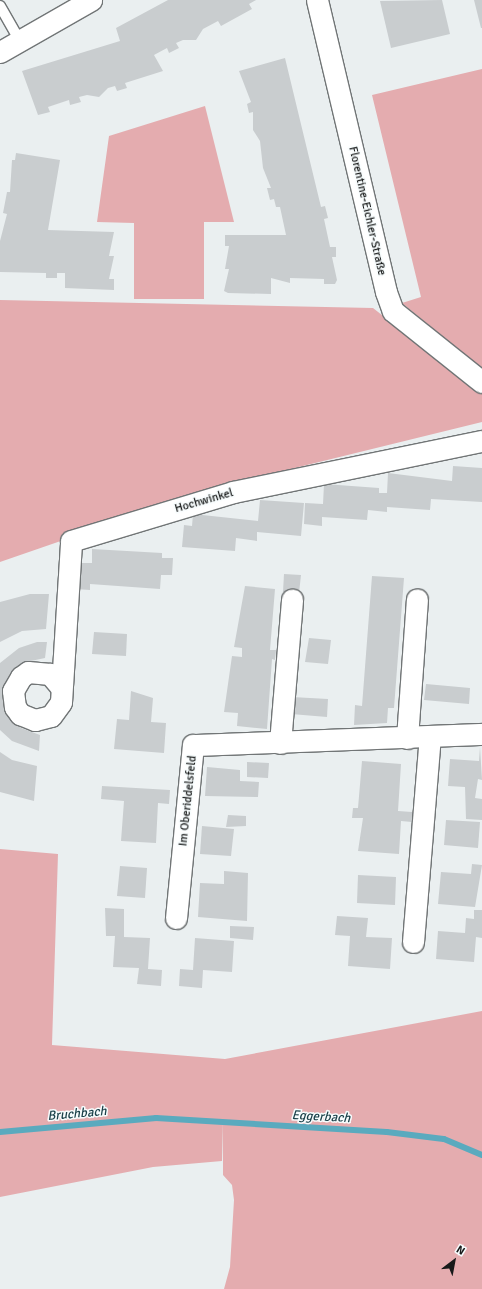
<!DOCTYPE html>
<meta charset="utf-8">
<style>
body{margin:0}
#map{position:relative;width:482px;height:1289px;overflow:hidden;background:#eaeff0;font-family:Signika,sans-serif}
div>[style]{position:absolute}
.green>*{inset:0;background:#e4acaf}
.stream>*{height:6px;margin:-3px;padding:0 3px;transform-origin:3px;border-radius:3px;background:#5aaabe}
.building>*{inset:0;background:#c9cdcf}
.roads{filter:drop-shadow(1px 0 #717576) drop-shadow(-1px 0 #717576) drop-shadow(0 1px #717576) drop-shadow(0 -1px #717576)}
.lane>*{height:10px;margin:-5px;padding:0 5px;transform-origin:5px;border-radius:5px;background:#fff}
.street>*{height:21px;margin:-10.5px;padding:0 10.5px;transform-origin:10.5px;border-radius:10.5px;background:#fff}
span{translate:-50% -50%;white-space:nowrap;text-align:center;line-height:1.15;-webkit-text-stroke:3px #f7fcfd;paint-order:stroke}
.street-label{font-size:12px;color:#171919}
.water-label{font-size:13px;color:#1c414a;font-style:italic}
.north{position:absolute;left:434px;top:1241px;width:40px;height:40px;-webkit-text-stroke:3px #f7fcfd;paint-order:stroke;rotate:32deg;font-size:11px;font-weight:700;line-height:16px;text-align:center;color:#171919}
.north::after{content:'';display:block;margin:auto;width:14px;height:18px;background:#171919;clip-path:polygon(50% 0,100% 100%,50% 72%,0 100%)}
</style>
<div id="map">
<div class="green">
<div style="clip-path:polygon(482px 69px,482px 369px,402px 303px,421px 297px,372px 95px)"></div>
<div style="clip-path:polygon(205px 106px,234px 222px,204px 222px,204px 299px,134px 299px,134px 223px,97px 222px,109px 136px)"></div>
<div style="clip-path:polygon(0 300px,373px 308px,482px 394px,482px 422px,217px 487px,0 562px)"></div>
<div style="clip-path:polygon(0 849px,58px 854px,52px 1045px,225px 1059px,482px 1011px,482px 1289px,224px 1289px,230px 1267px,234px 1200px,232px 1185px,223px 1175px,223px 1122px,222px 1161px,153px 1167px,0 1197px)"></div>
</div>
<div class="stream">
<div style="left:0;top:1132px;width:157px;rotate:-5.1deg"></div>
<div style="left:156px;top:1118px;width:231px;rotate:3.5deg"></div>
<div style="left:387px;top:1132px;width:57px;rotate:7deg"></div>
<div style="left:444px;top:1139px;width:41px;rotate:22.8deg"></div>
</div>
<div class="building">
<div style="clip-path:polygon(168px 0,256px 0,249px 4px,252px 9px,221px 26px,218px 21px,203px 29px,196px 40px,183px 40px,176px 43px,179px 48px,169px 53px,167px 48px,154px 55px,163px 71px,125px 83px,127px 88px,117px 91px,115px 86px,108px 88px,99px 97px,87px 95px,79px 97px,81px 102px,70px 105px,69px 100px,48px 107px,50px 112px,38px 115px,22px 71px,120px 41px,116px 28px)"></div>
<div style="clip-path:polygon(442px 0,450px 34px,391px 48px,380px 1px)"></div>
<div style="clip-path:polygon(474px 0,482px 0,482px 28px,481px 28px)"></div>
<div style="clip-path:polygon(285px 58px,321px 207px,325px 206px,328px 218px,324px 219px,330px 247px,336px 247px,336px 257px,332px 257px,337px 280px,335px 284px,324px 284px,324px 279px,290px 278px,290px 283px,271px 278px,271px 294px,228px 293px,224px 291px,229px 269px,225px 269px,229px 246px,225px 246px,225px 235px,286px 235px,280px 207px,276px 207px,274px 199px,270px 200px,267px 188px,271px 188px,263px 168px,260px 141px,253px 130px,253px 112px,249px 113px,247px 104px,251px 102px,239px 71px)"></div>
<div style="clip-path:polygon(16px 153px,60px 160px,48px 230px,114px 232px,109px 256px,114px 256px,109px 279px,114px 279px,114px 290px,65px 288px,65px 273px,57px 273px,57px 278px,46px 278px,46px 273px,0 272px,0 241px,7px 214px,3px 213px,7px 192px,10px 192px,12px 160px,15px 160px)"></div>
<div style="clip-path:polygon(453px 466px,482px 468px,482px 502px,431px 499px,430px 510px,387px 507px,387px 512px,368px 510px,367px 520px,322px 517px,322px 526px,304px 524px,305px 503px,323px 504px,324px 484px,379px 488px,379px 493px,387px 493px,388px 473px,452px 481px)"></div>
<div style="clip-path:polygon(260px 500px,304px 503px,301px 536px,257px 532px,257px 541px,236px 538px,235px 551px,182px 547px,184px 525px,192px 526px,193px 514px,258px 521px)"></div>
<div style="clip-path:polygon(92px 549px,162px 553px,162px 558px,173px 558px,172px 575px,161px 575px,160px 589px,90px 584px,90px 590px,75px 589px,76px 563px,92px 563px)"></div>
<div style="clip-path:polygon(284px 574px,301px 575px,299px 593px,283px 592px)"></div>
<div style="clip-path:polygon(372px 576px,404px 578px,394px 708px,388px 708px,387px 723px,354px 725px,355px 705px,362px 706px)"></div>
<div style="clip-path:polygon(245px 586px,275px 589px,270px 650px,276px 650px,275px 660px,272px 659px,267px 729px,237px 726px,238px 713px,224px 712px,232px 656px,242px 657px,242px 648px,234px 647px)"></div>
<div style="clip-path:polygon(30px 594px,49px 594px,46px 629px,22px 631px,0 642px,0 602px)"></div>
<div style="clip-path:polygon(94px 632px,127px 634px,126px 656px,92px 654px)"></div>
<div style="clip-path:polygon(309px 638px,331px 640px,328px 664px,305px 662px)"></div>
<div style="clip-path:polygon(37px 642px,47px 642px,45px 658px,26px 662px,14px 670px,11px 719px,21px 728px,40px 735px,39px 751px,12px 741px,0 730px,0 663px,19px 648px)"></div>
<div style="clip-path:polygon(426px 684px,470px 688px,469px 704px,424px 700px)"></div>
<div style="clip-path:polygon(131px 691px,153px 698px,151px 722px,166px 723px,164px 753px,114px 749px,117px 719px,129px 720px)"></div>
<div style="clip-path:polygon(292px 697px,328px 699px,327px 717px,291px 714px)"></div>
<div style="clip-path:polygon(480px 747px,482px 780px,478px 779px,475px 798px,482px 799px,482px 820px,466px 819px,465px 787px,448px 786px,450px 759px,479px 761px)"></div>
<div style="clip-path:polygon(0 752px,12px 760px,37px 766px,34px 801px,0 792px)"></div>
<div style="clip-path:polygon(362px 761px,401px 764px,398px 811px,412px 812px,412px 822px,401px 821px,399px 854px,358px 851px,363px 818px,352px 818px,353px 808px,358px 808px)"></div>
<div style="clip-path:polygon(247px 762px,269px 763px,268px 778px,247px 777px)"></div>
<div style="clip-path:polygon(207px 767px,240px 770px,240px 781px,259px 782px,258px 797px,205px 796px)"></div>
<div style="clip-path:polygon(102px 786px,170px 790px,169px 804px,158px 803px,156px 843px,121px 841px,124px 801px,101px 799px)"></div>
<div style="clip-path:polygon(228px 815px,246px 816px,246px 826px,226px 827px)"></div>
<div style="clip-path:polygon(446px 820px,480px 822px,478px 848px,444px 845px)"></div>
<div style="clip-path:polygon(202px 826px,234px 829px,231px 856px,200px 854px)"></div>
<div style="clip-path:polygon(472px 864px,482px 865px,475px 907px,438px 904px,441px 872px,471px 874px)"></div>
<div style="clip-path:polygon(120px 866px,147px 868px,145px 898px,117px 896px)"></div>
<div style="clip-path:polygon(224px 871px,248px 873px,247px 921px,198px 917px,200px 883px,224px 884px)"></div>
<div style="clip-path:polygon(358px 875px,396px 877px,395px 905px,357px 903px)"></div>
<div style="clip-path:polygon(105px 908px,124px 909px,124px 937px,150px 938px,148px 969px,162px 970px,161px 986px,137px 984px,139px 968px,113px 967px,115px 936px,106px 936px)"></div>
<div style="clip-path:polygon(474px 910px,482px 910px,482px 938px,476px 937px,474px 962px,436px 959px,438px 931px,465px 933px,466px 918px,474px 919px)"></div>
<div style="clip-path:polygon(337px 916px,368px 918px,366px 937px,392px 938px,390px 969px,348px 966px,350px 936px,335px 935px)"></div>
<div style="clip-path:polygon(230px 926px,254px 927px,253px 940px,230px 938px)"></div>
<div style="clip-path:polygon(195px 938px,234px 941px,232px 972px,203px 970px,202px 988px,179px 986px,180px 969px,193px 970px)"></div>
</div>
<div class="roads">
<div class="lane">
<div style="left:0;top:6px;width:40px;rotate:60.3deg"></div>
</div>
<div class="street">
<div style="left:317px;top:0;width:300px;rotate:76.7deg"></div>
<div style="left:386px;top:292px;width:20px;rotate:70deg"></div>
<div style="left:393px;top:311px;width:114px;rotate:38.6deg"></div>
<div style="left:0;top:52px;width:105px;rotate:-29.7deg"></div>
<div style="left:60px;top:686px;width:16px;rotate:-130deg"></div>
<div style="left:50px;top:674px;width:22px;rotate:-175deg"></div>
<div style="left:28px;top:672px;width:9px;rotate:144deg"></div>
<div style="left:21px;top:677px;width:16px;rotate:120deg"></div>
<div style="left:13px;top:691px;width:16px;rotate:83deg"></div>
<div style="left:15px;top:707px;width:9px;rotate:54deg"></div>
<div style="left:20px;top:714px;width:16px;rotate:22deg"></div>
<div style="left:35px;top:720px;width:16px;rotate:-14deg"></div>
<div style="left:51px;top:716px;width:17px;rotate:-54deg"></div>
<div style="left:61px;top:702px;width:161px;rotate:-86.4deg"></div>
<div style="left:71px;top:541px;width:169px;rotate:-16.8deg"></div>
<div style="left:233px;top:492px;width:254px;rotate:-11.6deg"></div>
<div style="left:407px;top:738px;width:139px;rotate:-85.9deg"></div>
<div style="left:280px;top:743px;width:144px;rotate:-85.2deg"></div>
<div style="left:176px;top:918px;width:174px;rotate:-84.4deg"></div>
<div style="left:193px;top:745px;width:289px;rotate:-2.2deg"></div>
<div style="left:413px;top:942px;width:206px;rotate:-85.3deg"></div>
</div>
</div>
<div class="street-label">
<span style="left:367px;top:211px;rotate:77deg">Florentine-Eichler-Straße</span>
<span style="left:204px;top:501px;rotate:-16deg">Hochwinkel</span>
<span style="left:188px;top:801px;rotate:-84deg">Im Oberiddelsfeld</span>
</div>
<div class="water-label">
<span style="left:77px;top:1114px;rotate:-5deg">Bruchbach</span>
<span style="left:321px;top:1117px;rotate:3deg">Eggerbach</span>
</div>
<div class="north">N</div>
</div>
